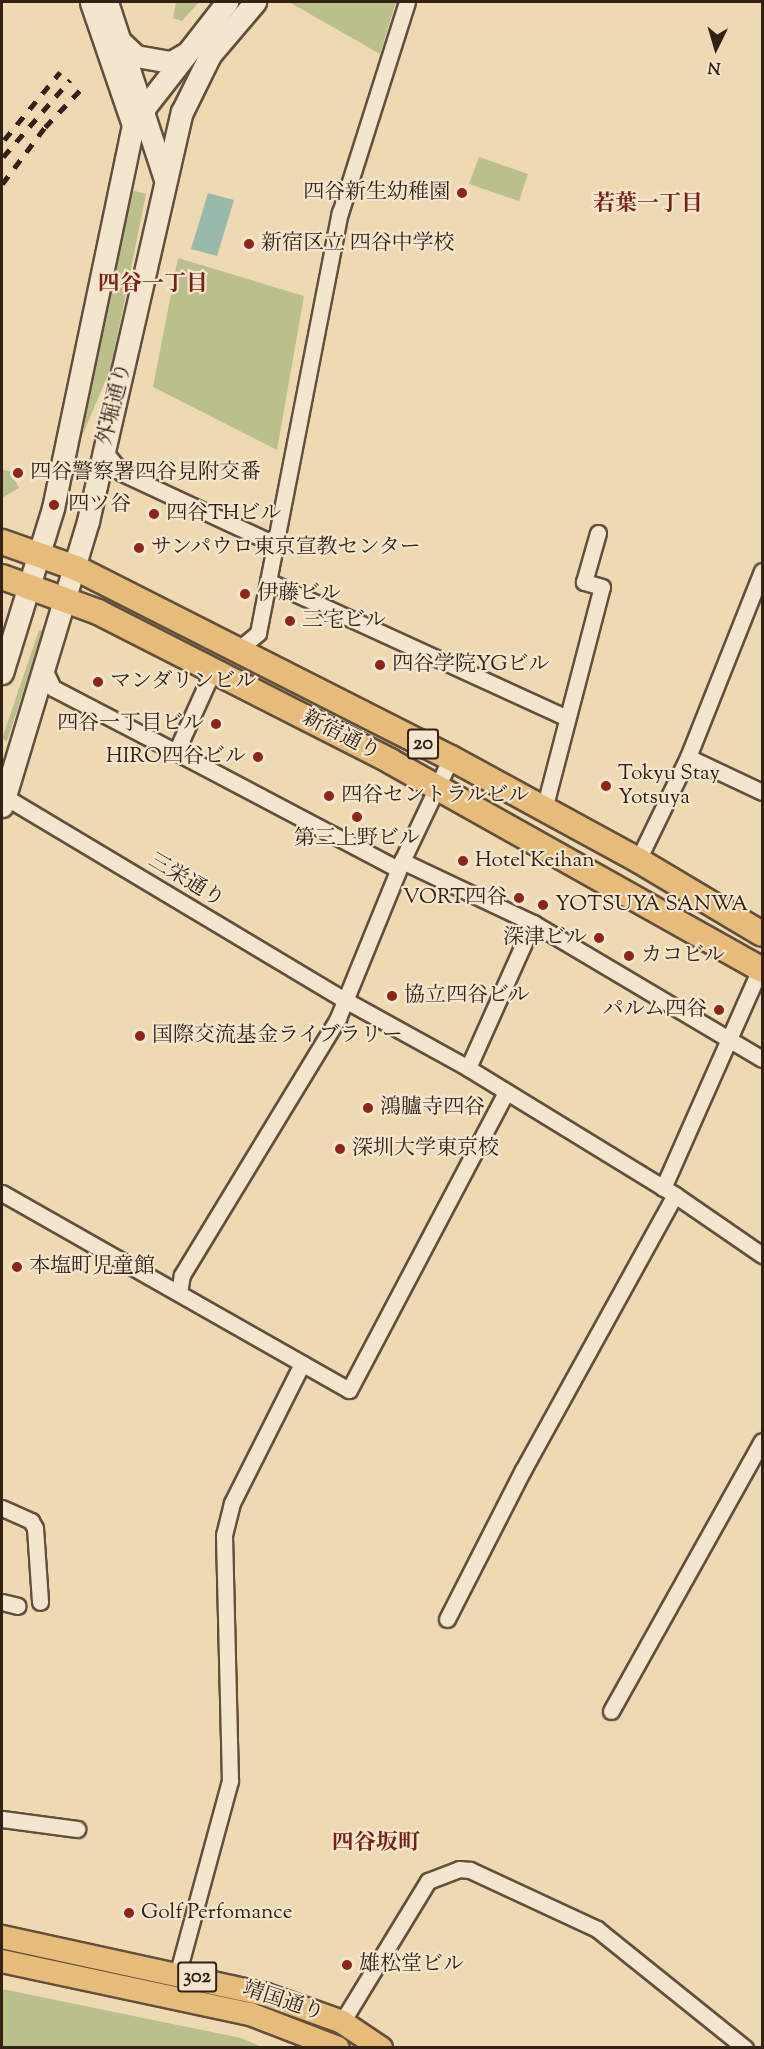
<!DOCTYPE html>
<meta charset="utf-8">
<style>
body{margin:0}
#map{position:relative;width:764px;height:2049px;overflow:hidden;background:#eed9b3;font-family:"Sorts Mill Goudy","Noto Serif JP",serif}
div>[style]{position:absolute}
.green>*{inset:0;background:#bbbf8b}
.water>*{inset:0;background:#99baab}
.roads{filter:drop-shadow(2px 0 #624f3d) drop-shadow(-2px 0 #624f3d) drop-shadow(0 2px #624f3d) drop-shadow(0 -2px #624f3d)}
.minor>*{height:15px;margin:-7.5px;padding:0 7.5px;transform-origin:7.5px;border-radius:7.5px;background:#f4e6ce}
.secondary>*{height:21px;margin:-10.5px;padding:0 10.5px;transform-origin:10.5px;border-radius:10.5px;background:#f4e6ce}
.primary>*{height:22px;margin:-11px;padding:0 11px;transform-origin:11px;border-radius:11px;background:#e7bc7a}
.trunk>*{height:24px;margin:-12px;padding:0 12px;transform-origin:12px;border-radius:12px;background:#e7bc7a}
.rail>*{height:4.5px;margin-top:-2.25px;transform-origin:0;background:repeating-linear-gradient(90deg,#332116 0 10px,transparent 0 20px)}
.dots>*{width:16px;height:16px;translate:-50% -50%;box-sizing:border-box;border:3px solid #f4e6ce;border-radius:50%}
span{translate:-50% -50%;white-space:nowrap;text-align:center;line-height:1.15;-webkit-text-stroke:4.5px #f4e6ce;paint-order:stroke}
.shield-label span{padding:2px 4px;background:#f4e6ce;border:2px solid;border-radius:4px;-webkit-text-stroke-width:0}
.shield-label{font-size:20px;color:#332116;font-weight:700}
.poi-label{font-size:21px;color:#332116}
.right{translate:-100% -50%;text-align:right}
.left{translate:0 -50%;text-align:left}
.street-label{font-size:21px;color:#332116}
.neighbourhood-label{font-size:22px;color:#7a1f14;font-weight:700}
.frame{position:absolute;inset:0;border:3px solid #332116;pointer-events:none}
.north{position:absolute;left:686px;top:18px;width:60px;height:60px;-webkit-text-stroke:4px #f4e6ce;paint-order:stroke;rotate:185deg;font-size:16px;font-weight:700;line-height:24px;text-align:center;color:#332116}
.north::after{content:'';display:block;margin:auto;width:21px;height:27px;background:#332116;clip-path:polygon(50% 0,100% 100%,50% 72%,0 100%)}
</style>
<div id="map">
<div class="green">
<div style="clip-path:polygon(176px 2px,199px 2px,182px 21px,173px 18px)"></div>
<div style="clip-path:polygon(289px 2px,396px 2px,380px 54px)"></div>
<div style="clip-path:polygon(479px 157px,528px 174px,519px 201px,469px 184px)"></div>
<div style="clip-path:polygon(131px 190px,146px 194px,111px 368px,82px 436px)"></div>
<div style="clip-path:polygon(178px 258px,304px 296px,277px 450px,153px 387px)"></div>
<div style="clip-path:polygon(2px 470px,10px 471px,19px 488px,2px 498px)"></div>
<div style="clip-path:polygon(39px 630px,43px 631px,7px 741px,2px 739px)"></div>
<div style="clip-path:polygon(2px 1989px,241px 2038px,262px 2047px,2px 2047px)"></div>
</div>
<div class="water">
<div style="clip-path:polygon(208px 193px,234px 200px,217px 256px,191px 249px)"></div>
</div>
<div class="roads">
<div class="minor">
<div style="left:104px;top:451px;width:28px;rotate:51deg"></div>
<div style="left:122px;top:473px;width:161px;rotate:25deg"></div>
<div style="left:268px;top:541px;width:9px;rotate:-27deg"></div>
<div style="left:268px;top:581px;width:329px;rotate:24.6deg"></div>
<div style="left:239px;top:649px;width:25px;rotate:-40deg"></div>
<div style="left:258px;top:633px;width:428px;rotate:-79deg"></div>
<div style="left:340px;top:213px;width:221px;rotate:-72.4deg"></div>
<div style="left:213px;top:670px;width:90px;rotate:114.3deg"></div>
<div style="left:176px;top:752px;width:251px;rotate:27.8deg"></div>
<div style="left:45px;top:671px;width:19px;rotate:65deg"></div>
<div style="left:53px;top:688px;width:139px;rotate:27.5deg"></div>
<div style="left:688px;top:757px;width:200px;rotate:-68.3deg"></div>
<div style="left:2px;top:795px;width:400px;rotate:30.9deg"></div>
<div style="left:345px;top:1000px;width:141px;rotate:28.9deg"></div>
<div style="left:468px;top:1068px;width:243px;rotate:31.5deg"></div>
<div style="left:675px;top:1195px;width:106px;rotate:34.6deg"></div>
<div style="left:544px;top:809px;width:229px;rotate:-75.4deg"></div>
<div style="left:602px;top:587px;width:19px;rotate:-164deg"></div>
<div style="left:584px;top:582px;width:51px;rotate:-74.1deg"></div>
<div style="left:638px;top:860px;width:114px;rotate:-64.1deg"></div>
<div style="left:688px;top:757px;width:82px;rotate:25.3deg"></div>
<div style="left:402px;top:861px;width:145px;rotate:25.3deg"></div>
<div style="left:533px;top:923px;width:266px;rotate:30.7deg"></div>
<div style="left:468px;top:1068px;width:159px;rotate:-65.9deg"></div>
<div style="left:663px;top:1188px;width:240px;rotate:-66.1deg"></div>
<div style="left:2px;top:1193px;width:399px;rotate:29.6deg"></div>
<div style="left:349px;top:1390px;width:337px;rotate:-62.2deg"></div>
<div style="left:179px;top:1293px;width:18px;rotate:-81deg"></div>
<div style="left:182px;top:1275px;width:301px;rotate:-58.7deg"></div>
<div style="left:338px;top:1018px;width:170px;rotate:-67.8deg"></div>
<div style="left:402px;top:861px;width:114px;rotate:-64.6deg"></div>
<div style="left:2px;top:1508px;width:32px;rotate:24deg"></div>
<div style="left:31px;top:1521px;width:8px;rotate:60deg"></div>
<div style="left:35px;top:1528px;width:74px;rotate:86.1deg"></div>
<div style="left:2px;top:1602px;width:16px;rotate:14deg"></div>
<div style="left:447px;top:1619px;width:167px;rotate:-63deg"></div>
<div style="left:523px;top:1470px;width:314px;rotate:-61.1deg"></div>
<div style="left:611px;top:1711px;width:309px;rotate:-60.8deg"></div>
<div style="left:2px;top:1819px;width:76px;rotate:7.6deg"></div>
<div style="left:178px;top:1972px;width:198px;rotate:-74.8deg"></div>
<div style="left:230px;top:1781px;width:246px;rotate:-91.4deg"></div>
<div style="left:224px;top:1535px;width:33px;rotate:-76deg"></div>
<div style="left:232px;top:1503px;width:156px;rotate:-63.3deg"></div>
<div style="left:342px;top:2022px;width:165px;rotate:-58.6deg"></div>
<div style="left:428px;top:1881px;width:33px;rotate:-21deg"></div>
<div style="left:459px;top:1869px;width:11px;rotate:5deg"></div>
<div style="left:470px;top:1870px;width:140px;rotate:24.9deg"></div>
<div style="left:597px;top:1929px;width:190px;rotate:38.8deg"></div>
</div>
<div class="secondary">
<div style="left:107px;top:2px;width:186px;rotate:71.9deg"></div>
<div style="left:121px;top:42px;width:21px;rotate:43deg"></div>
<div style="left:136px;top:56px;width:36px;rotate:10deg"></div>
<div style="left:171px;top:62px;width:16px;rotate:-30deg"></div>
<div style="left:138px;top:116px;width:145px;rotate:-52deg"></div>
<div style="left:2px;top:673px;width:173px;rotate:-72.8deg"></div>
<div style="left:53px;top:508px;width:391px;rotate:-78.2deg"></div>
<div style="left:133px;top:125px;width:130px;rotate:-108.9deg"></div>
<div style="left:2px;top:806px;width:298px;rotate:-73.2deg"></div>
<div style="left:88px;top:521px;width:420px;rotate:-77.1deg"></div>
<div style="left:182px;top:112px;width:64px;rotate:-63.8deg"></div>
<div style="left:210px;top:55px;width:70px;rotate:-49.7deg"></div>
</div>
<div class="primary">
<div style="left:2px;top:1937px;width:268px;rotate:12.3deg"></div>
<div style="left:264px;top:1994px;width:83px;rotate:19.7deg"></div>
<div style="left:342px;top:2022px;width:47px;rotate:33.7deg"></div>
<div style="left:2px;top:1961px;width:254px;rotate:12.1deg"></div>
<div style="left:250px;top:2014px;width:94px;rotate:21.1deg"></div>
</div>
<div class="trunk">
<div style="left:2px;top:542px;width:78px;rotate:19.4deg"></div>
<div style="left:76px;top:568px;width:420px;rotate:26.9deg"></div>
<div style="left:451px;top:758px;width:213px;rotate:28.6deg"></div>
<div style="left:638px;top:860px;width:144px;rotate:30.8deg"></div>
<div style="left:2px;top:577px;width:102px;rotate:20deg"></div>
<div style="left:98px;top:612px;width:328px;rotate:27deg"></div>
<div style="left:390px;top:761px;width:427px;rotate:29.3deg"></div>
</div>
</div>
<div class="rail">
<div style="left:4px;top:140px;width:88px;rotate:-50.5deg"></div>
<div style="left:3px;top:157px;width:102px;rotate:-49deg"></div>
<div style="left:2px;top:184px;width:71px;rotate:-53deg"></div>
<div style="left:45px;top:127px;width:52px;rotate:-46.5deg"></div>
</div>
<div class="dots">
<div style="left:462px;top:193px;background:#8f2418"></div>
<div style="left:249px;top:244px;background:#8f2418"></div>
<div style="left:18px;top:473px;background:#8f2418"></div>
<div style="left:54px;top:505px;background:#8f2418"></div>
<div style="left:154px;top:514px;background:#8f2418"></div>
<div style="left:139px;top:548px;background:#8f2418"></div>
<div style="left:245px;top:594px;background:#8f2418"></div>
<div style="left:290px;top:621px;background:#8f2418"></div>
<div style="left:380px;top:665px;background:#8f2418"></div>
<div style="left:98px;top:682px;background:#8f2418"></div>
<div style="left:216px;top:724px;background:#8f2418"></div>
<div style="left:258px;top:757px;background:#8f2418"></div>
<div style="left:606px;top:786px;background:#8f2418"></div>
<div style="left:329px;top:796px;background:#8f2418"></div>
<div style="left:357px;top:817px;background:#8f2418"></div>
<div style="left:463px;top:861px;background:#8f2418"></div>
<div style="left:519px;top:898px;background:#8f2418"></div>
<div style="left:543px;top:905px;background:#8f2418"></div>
<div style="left:599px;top:938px;background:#8f2418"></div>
<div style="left:629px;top:956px;background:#8f2418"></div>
<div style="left:392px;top:996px;background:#8f2418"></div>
<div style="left:719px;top:1010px;background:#8f2418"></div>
<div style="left:140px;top:1036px;background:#8f2418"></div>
<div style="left:368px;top:1108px;background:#8f2418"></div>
<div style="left:340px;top:1149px;background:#8f2418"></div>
<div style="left:17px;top:1267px;background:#8f2418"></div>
<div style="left:129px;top:1913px;background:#8f2418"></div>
<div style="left:347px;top:1965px;background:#8f2418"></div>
</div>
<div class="shield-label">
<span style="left:423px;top:744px">20</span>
<span style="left:197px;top:1977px">302</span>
</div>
<div class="poi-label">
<span class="right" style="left:450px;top:193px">四谷新生幼稚園</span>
<span class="left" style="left:261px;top:244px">新宿区立 四谷中学校</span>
<span class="left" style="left:30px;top:473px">四谷警察署四谷見附交番</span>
<span class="left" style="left:68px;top:505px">四ツ谷</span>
<span class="left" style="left:166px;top:514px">四谷THビル</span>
<span class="left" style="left:151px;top:548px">サンパウロ東京宣教センター</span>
<span class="left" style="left:257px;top:594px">伊藤ビル</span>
<span class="left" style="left:302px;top:621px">三宅ビル</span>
<span class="left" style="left:392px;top:665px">四谷学院YGビル</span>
<span class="left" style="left:110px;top:682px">マンダリンビル</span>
<span class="right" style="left:204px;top:724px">四谷一丁目ビル</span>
<span class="right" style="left:246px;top:757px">HIRO四谷ビル</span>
<span class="left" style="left:618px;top:786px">Tokyu Stay<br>Yotsuya</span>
<span class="left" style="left:341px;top:796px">四谷セントラルビル</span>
<span style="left:357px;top:839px">第三上野ビル</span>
<span class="left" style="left:475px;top:861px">Hotel Keihan</span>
<span class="right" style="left:507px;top:898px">VORT四谷</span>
<span class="left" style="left:555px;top:905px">YOTSUYA SANWA</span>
<span class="right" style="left:587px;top:938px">深津ビル</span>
<span class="left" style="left:641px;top:956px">カコビル</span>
<span class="left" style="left:404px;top:996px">協立四谷ビル</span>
<span class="right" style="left:707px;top:1010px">パルム四谷</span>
<span class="left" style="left:152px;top:1036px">国際交流基金ライブラリー</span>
<span class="left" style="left:380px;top:1108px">鴻臚寺四谷</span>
<span class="left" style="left:352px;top:1149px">深圳大学東京校</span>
<span class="left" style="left:29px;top:1267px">本塩町児童館</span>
<span class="left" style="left:141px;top:1913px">Golf Perfomance</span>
<span class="left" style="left:359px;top:1965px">雄松堂ビル</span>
</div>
<div class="street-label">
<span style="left:115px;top:404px;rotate:-76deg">外堀通り</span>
<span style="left:341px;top:736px;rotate:27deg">新宿通り</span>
<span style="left:186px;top:881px;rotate:31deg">三栄通り</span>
<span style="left:283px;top:2002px;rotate:18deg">靖国通り</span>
</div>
<div class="neighbourhood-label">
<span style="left:648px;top:206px">若葉一丁目</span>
<span style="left:153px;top:286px">四谷一丁目</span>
<span style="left:376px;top:1845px">四谷坂町</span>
</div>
<div class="frame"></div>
<div class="north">N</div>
</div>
